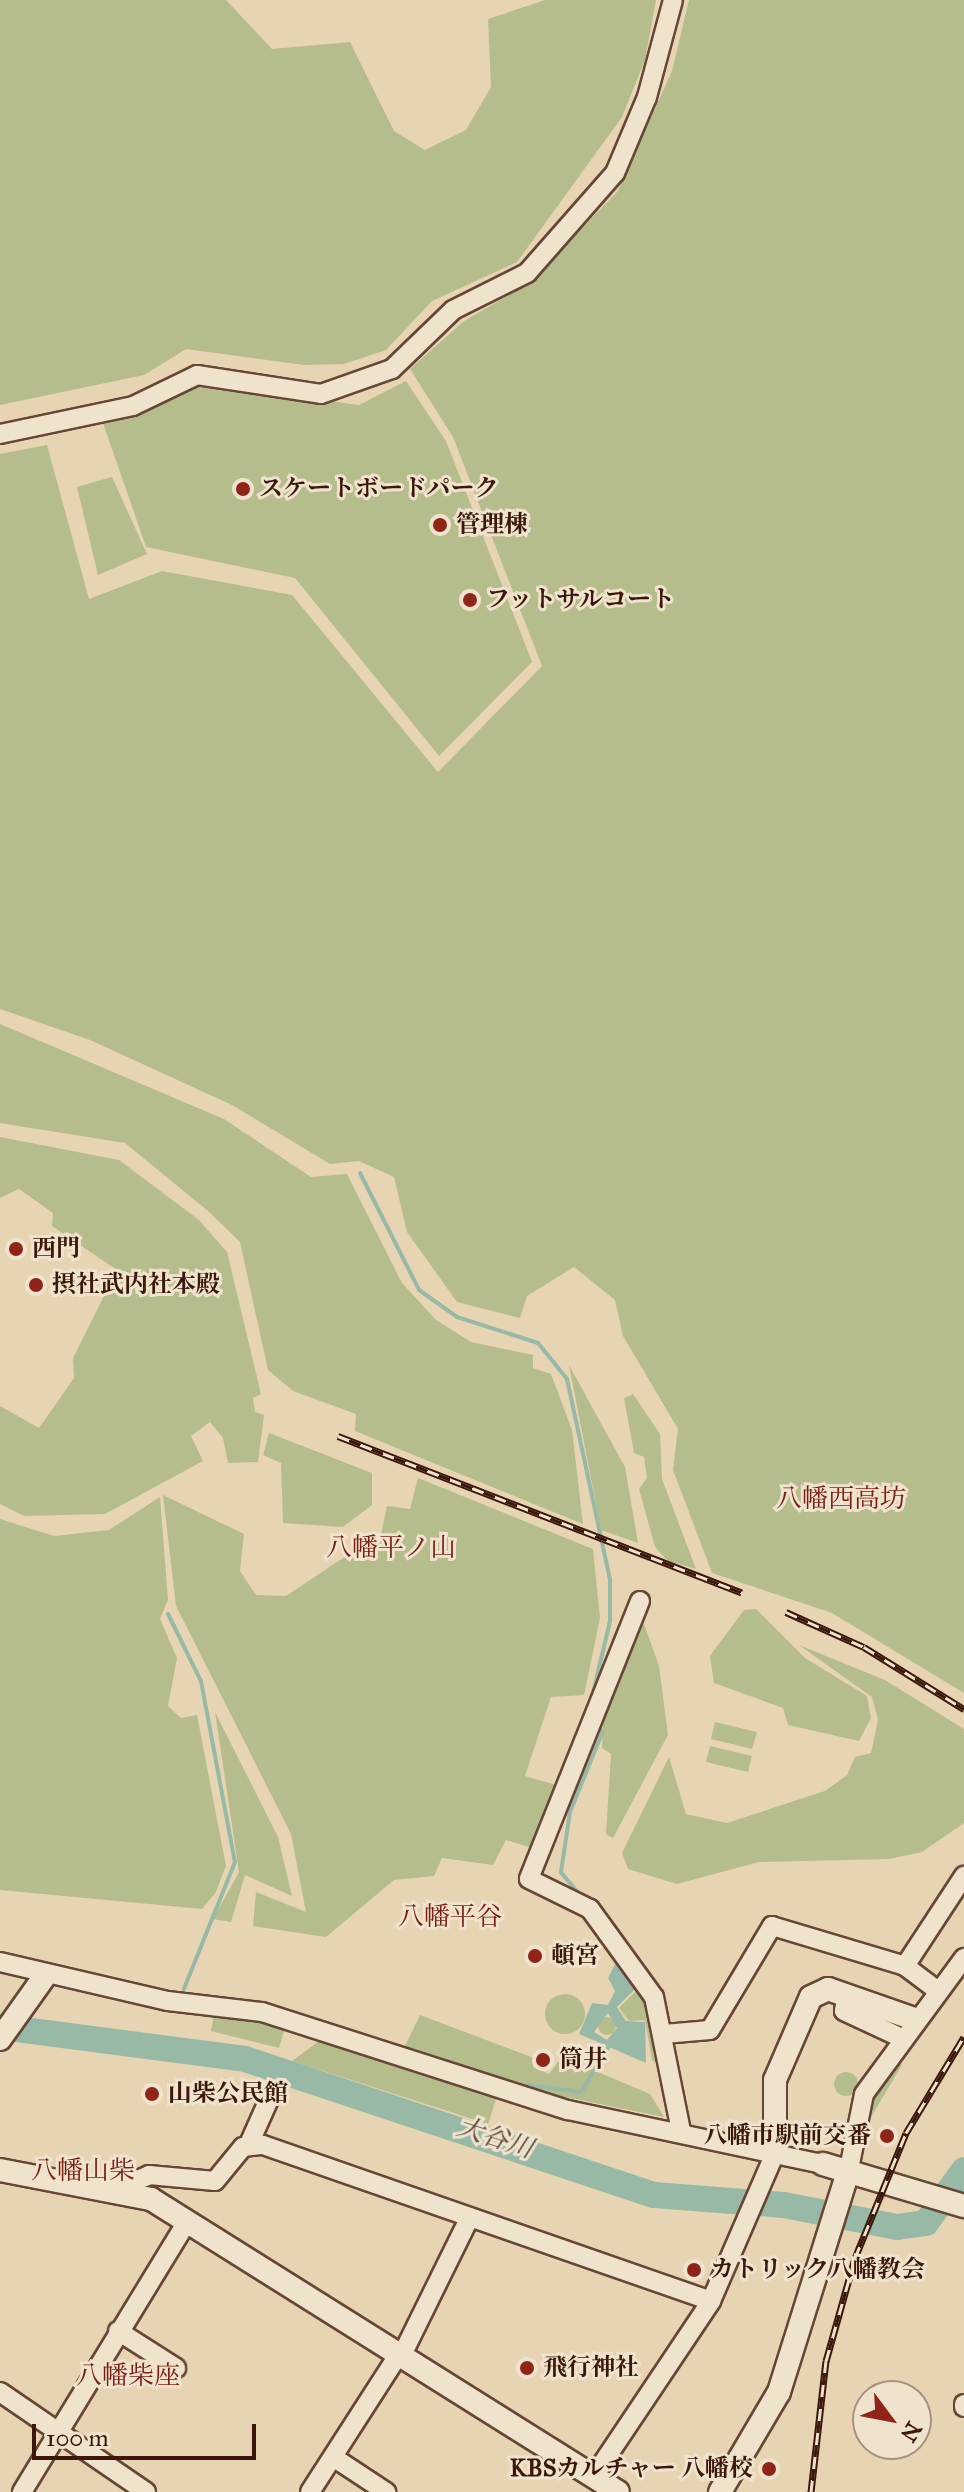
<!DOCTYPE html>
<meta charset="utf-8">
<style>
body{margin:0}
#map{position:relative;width:964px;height:2492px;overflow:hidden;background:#e7d4b2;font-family:"IM FELL Great Primer","Noto Serif JP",serif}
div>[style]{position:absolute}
.green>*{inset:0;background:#b6bd8c}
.round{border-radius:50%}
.water>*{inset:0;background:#98b9a6}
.stream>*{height:4px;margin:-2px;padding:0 2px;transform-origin:2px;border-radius:2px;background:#98b9a6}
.river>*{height:26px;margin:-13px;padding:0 13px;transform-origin:13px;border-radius:13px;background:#98b9a6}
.roads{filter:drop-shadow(2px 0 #664735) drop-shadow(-2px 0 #664735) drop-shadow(0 2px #664735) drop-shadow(0 -2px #664735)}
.minor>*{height:18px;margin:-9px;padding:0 9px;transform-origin:9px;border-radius:9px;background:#efe3cd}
.tertiary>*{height:22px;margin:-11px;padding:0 11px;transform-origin:11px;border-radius:11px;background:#efe3cd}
.rail>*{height:7px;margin-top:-3.5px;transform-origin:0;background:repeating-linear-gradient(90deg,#efe3cd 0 12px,#3b180b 0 24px);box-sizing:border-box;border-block:2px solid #3b180b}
.dots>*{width:22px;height:22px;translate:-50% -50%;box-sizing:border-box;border:4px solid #efe3cd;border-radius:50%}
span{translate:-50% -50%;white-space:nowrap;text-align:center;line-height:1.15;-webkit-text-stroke:6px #efe3cd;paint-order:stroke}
.poi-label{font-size:24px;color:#3b180b;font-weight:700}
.left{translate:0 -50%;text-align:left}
.right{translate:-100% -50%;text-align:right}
.neighbourhood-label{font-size:26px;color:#7a1f14}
.water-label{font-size:26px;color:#57483a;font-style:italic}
.north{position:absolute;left:852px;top:2380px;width:80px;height:80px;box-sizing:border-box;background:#efe3cd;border:2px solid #a7927f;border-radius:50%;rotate:122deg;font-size:22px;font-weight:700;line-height:32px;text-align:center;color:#3b180b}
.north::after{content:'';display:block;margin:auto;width:28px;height:36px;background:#8f2418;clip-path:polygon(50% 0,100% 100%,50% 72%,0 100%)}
.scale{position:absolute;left:32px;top:2424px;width:224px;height:36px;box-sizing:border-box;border:4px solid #3b180b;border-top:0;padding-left:10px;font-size:24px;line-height:28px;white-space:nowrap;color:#3b180b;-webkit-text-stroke:6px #efe3cd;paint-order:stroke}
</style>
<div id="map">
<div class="green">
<div style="clip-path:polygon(0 0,226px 0,272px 49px,350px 42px,394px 131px,425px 150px,466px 130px,491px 87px,488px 19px,545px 0,656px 0,645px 60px,622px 117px,517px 262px,432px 301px,386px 350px,344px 364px,304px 365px,186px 349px,144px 375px,0 405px)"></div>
<div style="clip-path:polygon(689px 0,964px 0,964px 1693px,832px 1613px,712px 1573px,673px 1470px,678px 1429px,623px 1336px,615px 1300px,574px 1267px,527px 1296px,520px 1318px,457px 1302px,407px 1232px,394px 1177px,359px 1161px,330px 1164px,232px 1105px,90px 1040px,0 1009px,0 454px,47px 445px,89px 599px,162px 571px,292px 595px,438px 772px,542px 666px,453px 437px,410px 369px,464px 321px,528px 284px,618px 191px,672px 71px)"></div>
<div style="clip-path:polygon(406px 381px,446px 441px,532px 662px,439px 756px,295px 578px,146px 547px,102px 420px,198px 383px,359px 405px)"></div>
<div style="clip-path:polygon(112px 477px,147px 554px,98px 575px,77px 487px)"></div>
<div style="clip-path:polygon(0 1024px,224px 1119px,311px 1177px,347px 1174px,402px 1283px,436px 1320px,471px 1342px,533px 1355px,533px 1368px,551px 1374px,572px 1430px,583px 1524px,355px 1431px,356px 1414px,293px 1391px,268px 1370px,240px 1242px,208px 1211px,125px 1143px,0 1123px)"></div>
<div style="clip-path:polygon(0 1137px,119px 1160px,199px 1220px,227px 1252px,261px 1394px,253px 1398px,255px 1412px,264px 1415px,258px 1462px,228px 1463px,223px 1438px,210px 1422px,191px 1436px,203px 1461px,105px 1514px,24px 1516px,0 1504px,0 1406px,39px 1428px,74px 1378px,73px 1358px,117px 1270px,52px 1226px,53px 1213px,19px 1189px,0 1198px)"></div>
<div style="clip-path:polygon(569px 1365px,625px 1467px,638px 1543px,601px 1530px)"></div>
<div style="clip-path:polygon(633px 1394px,660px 1434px,662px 1479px,696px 1569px,668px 1561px,655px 1547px,639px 1489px,647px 1478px,644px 1457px,634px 1453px,624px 1398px)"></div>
<div style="clip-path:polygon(269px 1433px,372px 1473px,372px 1505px,343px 1527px,283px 1523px,281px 1463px,263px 1455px)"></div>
<div style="clip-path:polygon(418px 1478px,593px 1549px,600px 1618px,584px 1695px,551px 1697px,525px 1776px,560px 1786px,535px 1849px,506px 1840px,493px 1865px,442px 1858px,434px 1876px,394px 1880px,326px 1937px,253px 1926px,256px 1892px,306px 1912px,291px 1834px,176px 1606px,163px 1495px,244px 1534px,240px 1571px,256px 1595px,286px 1596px,352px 1552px,377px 1553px,387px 1506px,410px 1509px)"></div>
<div style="clip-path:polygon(160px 1497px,168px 1600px,160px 1619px,177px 1658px,168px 1706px,181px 1718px,197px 1715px,226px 1866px,216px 1892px,202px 1909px,0 1890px,0 1519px,54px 1536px,109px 1530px)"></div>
<div style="clip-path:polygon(756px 1609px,805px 1658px,867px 1696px,871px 1718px,859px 1741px,788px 1725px,783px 1708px,714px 1683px,710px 1656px,744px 1610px)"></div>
<div style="clip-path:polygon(642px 1618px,659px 1666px,668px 1735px,613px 1838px,606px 1834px,611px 1754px,602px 1748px,603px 1716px)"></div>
<div style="clip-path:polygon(799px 1645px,885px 1680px,964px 1729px,964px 1823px,922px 1852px,889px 1859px,759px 1862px,677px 1884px,628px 1869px,622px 1853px,669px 1757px,686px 1814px,727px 1823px,825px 1791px,847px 1775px,855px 1757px,871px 1753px,878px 1720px,872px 1697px)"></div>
<div style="clip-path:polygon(215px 1712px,278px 1837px,292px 1896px,245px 1875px,231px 1922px,213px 1919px,239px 1872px)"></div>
<div style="clip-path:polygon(715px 1722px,757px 1732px,752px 1749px,711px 1739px)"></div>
<div style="clip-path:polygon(710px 1746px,752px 1756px,748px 1772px,706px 1762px)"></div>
<div style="clip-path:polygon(638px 1989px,646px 1998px,661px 2066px,652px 2060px,645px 2020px,629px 2021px,619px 2008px)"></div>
<div class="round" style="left:545px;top:1994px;width:40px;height:40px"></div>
<div style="clip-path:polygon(420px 2015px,534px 2058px,533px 2067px,549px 2074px,562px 2057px,650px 2094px,664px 2117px,521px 2088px,404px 2048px)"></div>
<div style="clip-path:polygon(214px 2016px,269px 2023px,284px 2031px,279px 2048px,211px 2031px)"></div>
<div class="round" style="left:598px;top:2017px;width:18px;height:18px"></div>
<div style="clip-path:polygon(319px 2041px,497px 2096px,488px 2124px,292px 2061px)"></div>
<div style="clip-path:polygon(894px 2062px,902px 2065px,868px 2122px,863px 2117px,873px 2093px)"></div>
<div class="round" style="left:834px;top:2072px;width:24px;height:24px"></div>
</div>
<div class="water">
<div style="clip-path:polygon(evenodd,616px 1962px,635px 1989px,617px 2007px,626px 2021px,645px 2022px,646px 2063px,579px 2034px,592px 2003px,608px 2005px,615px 1991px,608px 1978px,616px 1962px,608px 2013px,617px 2028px,607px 2040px,594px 2032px,608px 2013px)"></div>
</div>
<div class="stream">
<div style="left:360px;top:1173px;width:131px;rotate:63.2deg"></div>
<div style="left:419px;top:1290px;width:47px;rotate:35.4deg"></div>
<div style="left:457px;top:1317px;width:85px;rotate:17.8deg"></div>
<div style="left:538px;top:1343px;width:46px;rotate:51.1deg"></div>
<div style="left:567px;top:1379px;width:205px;rotate:77.9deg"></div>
<div style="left:610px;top:1579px;width:42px;rotate:90deg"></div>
<div style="left:610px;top:1621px;width:83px;rotate:103.2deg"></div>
<div style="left:168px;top:1614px;width:75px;rotate:63.8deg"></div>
<div style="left:201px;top:1681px;width:184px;rotate:79.4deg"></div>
<div style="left:235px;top:1862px;width:137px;rotate:111.9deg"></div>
<div style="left:580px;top:1895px;width:30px;rotate:-130deg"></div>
<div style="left:561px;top:1872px;width:61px;rotate:-81.5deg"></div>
<div style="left:570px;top:1812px;width:85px;rotate:-67.9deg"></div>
<div style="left:602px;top:1733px;width:14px;rotate:-111deg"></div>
<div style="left:528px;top:2085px;width:53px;rotate:7.5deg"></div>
<div style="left:581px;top:2092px;width:52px;rotate:-58.5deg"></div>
</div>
<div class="river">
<div style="left:0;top:2027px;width:247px;rotate:7.4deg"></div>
<div style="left:245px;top:2059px;width:431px;rotate:18.4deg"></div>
<div style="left:654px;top:2195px;width:130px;rotate:4.4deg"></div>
<div style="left:784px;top:2205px;width:115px;rotate:11deg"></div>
<div style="left:897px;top:2227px;width:29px;rotate:-8deg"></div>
<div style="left:926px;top:2223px;width:65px;rotate:-54.4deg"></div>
</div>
<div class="roads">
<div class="minor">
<div style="left:0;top:434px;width:136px;rotate:-11.9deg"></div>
<div style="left:133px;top:406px;width:71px;rotate:-25.8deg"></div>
<div style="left:197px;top:375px;width:125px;rotate:8.7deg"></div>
<div style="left:321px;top:394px;width:75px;rotate:-19.4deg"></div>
<div style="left:392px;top:369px;width:85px;rotate:-44deg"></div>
<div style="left:453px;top:310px;width:83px;rotate:-26.6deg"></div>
<div style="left:527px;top:273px;width:133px;rotate:-48.7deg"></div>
<div style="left:615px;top:173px;width:82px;rotate:-67.2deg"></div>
<div style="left:647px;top:97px;width:100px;rotate:-75deg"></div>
<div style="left:640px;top:1601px;width:299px;rotate:111.8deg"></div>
<div style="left:529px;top:1879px;width:68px;rotate:26.2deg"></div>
<div style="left:590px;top:1909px;width:109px;rotate:54deg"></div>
<div style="left:654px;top:1997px;width:137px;rotate:78.6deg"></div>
<div style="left:0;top:1962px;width:172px;rotate:13.1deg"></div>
<div style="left:168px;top:2001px;width:95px;rotate:6.7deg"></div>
<div style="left:262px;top:2012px;width:321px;rotate:17.8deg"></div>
<div style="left:568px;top:2110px;width:261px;rotate:12deg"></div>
<div style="left:905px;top:1966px;width:108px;rotate:-56.8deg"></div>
<div style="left:847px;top:1995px;width:16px;rotate:101deg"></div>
<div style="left:844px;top:2011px;width:64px;rotate:25deg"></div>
<div style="left:664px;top:2034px;width:46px;rotate:-5deg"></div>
<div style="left:710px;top:2030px;width:121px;rotate:-59.2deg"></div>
<div style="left:772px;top:1926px;width:139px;rotate:16.7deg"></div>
<div style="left:905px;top:1966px;width:38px;rotate:37deg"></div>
<div style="left:249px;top:2144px;width:51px;rotate:-65.9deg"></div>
<div style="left:849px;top:2169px;width:76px;rotate:-78.7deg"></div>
<div style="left:864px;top:2094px;width:169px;rotate:-53.7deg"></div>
<div style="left:119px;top:2188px;width:33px;rotate:-23deg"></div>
<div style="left:149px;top:2175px;width:66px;rotate:5.2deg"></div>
<div style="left:215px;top:2181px;width:44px;rotate:-50.5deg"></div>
<div style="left:243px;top:2147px;width:20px;rotate:-6deg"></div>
<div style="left:263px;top:2145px;width:474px;rotate:19.2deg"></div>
<div style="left:118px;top:2331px;width:69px;rotate:32.5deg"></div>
<div style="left:400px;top:2359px;width:158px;rotate:-63.8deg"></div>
<div style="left:0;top:2392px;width:177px;rotate:34.4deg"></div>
<div style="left:964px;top:2404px;width:3px;rotate:90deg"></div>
<div style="left:333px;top:2457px;width:64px;rotate:33.4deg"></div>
<div style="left:594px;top:2476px;width:211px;rotate:-56.2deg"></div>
<div style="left:711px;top:2301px;width:161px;rotate:-66.6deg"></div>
<div style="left:22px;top:2492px;width:316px;rotate:-58.6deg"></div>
<div style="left:310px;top:2492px;width:161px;rotate:-57.2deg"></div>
</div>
<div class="tertiary">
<div style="left:0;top:2039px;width:76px;rotate:-54.6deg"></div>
<div style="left:775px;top:2153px;width:73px;rotate:-90deg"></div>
<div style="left:775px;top:2080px;width:90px;rotate:-66.6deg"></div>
<div style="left:811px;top:1997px;width:19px;rotate:-25deg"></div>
<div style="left:828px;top:1989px;width:91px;rotate:19.2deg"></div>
<div style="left:823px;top:2164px;width:147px;rotate:16.6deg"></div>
<div style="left:0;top:2170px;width:154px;rotate:10.9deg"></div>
<div style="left:151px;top:2199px;width:551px;rotate:32.1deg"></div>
<div style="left:720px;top:2492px;width:116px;rotate:-59.5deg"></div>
<div style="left:779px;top:2392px;width:234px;rotate:-72.6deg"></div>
</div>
</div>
<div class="rail">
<div style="left:338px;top:1436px;width:433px;rotate:21.2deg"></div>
<div style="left:786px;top:1612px;width:85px;rotate:24.2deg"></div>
<div style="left:864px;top:1647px;width:118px;rotate:31.8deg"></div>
<div style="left:811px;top:2492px;width:132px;rotate:-83.5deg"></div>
<div style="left:826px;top:2361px;width:107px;rotate:-74.3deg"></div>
<div style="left:855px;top:2258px;width:135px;rotate:-67.8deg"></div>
<div style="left:906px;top:2133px;width:112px;rotate:-58.9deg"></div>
</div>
<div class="dots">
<div style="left:243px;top:489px;background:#8f2418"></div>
<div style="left:440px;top:525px;background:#8f2418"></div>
<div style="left:470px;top:600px;background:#8f2418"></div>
<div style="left:16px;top:1249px;background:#8f2418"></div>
<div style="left:36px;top:1285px;background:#8f2418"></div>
<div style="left:535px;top:1956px;background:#8f2418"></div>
<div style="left:543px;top:2060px;background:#8f2418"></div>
<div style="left:152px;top:2094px;background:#8f2418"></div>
<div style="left:887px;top:2136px;background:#8f2418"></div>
<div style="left:694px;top:2270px;background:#8f2418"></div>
<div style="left:527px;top:2368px;background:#8f2418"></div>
<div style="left:769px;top:2469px;background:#8f2418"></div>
</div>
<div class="poi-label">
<span class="left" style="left:259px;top:489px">スケートボードパーク</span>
<span class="left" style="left:456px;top:525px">管理棟</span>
<span class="left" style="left:486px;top:600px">フットサルコート</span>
<span class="left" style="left:32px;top:1249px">西門</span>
<span class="left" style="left:52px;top:1285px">摂社武内社本殿</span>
<span class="left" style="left:551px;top:1956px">頓宮</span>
<span class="left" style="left:559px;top:2060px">筒井</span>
<span class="left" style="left:168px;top:2094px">山柴公民館</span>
<span class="right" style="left:871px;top:2136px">八幡市駅前交番</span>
<span class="left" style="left:710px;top:2270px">カトリック八幡教会</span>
<span class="left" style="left:543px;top:2368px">飛行神社</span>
<span class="right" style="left:753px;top:2469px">KBSカルチャー 八幡校</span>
</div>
<div class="neighbourhood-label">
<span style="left:841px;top:1499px">八幡西高坊</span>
<span style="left:391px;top:1548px">八幡平ノ山</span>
<span style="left:450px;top:1917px">八幡平谷</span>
<span style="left:83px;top:2171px">八幡山柴</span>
<span style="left:128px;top:2376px">八幡柴座</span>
</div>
<div class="water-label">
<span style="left:495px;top:2138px;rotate:18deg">大谷川</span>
</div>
<div class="north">N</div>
<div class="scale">100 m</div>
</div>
